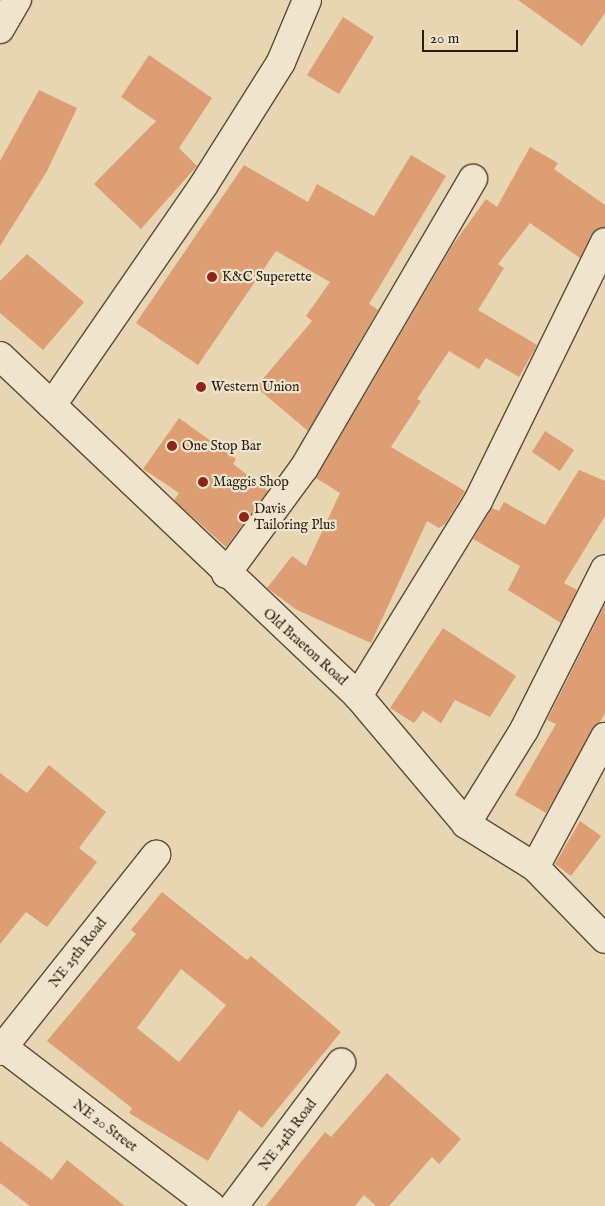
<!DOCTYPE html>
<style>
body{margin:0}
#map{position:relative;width:605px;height:1206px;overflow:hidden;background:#e8d5b2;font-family:"IM FELL English",serif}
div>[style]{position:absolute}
.building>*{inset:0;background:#dd9e74}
.roads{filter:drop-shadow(1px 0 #594c39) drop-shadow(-1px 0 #594c39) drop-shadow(0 1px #594c39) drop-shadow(0 -1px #594c39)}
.minor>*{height:28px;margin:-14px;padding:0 14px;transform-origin:14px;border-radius:14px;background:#f0e4cd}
.dots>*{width:14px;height:14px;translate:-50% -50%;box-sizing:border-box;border:2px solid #f0e4cd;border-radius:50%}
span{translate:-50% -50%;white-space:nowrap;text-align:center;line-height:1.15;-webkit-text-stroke:4.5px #f0e4cd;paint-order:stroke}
.poi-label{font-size:14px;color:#291e11}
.left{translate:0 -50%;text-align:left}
.street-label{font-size:14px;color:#291e11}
.scale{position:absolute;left:422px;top:30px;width:96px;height:22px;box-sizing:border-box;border:2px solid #291e11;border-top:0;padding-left:6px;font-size:15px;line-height:18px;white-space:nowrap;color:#291e11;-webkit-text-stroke:4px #f0e4cd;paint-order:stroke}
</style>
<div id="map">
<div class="building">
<div style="clip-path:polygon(518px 0,605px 0,605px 13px,582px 46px)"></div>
<div style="clip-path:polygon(343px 17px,374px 37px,339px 94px,307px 75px)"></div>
<div style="clip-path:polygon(149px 55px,212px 98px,179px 148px,197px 166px,141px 229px,94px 184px,156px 121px,121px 97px)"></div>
<div style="clip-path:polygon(39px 90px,77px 108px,47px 171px,0 246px,0 161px)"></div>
<div style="clip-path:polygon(530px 147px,558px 163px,554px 169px,605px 205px,605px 227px,591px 235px,580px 258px,530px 223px,498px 264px,504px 268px,478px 310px,537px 345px,519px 377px,486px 358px,479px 369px,449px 351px,417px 399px,421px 401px,391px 447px,465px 491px,446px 523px,439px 528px,427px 521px,371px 643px,297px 610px,267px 588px,292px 556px,306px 566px,340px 493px,316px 478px,452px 246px,486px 199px,497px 207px)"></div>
<div style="clip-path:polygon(411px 155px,446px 176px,369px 304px,378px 310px,308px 431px,256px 387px,312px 321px,306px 316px,330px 282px,276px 251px,198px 365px,136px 323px,244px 165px,308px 202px,317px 184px,374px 216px)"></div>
<div style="clip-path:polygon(27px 254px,84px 302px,43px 350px,0 313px,0 281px)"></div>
<div style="clip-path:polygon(179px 418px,236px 459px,233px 464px,268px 491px,226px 547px,174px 500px,179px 493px,143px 469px)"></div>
<div style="clip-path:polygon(545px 431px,574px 450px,560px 471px,532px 452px)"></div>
<div style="clip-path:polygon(579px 470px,605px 481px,605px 516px,564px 583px,577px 590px,561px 623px,508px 590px,520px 566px,473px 539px,492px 508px,499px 511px,504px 502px,545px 525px)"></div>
<div style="clip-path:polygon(605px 604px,605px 713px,546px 813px,515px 795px,556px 724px,547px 720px)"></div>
<div style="clip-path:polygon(443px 628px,516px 676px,490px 717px,455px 700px,441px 723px,423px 711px,414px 723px,390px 708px)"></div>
<div style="clip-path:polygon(49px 765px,106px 812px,79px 848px,97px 862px,47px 927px,26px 912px,0 944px,0 773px,27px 793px)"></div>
<div style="clip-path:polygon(580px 821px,601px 836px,571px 876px,555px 864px)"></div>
<div style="clip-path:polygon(evenodd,162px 892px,247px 960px,251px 956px,341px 1032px,262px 1128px,239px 1110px,208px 1161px,129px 1113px,132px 1108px,47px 1041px,136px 934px,131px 930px,162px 892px,181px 969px,226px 1005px,179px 1062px,137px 1028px,181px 969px)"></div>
<div style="clip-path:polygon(387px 1073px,461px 1139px,439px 1164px,432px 1157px,389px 1206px,376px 1206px,364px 1195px,355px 1206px,266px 1206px,325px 1132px,331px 1137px)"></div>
<div style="clip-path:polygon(0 1141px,52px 1180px,67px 1160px,125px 1206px,30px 1206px,0 1183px)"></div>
</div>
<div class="roads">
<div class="minor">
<div style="left:0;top:29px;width:34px;rotate:-60deg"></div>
<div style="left:0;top:356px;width:494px;rotate:43.5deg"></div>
<div style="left:358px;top:696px;width:167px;rotate:49.8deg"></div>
<div style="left:466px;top:824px;width:81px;rotate:31.9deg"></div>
<div style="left:535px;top:867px;width:100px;rotate:45.8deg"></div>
<div style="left:52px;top:405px;width:266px;rotate:-55.4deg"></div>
<div style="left:203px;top:186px;width:146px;rotate:-57.8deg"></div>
<div style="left:281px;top:62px;width:67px;rotate:-67.2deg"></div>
<div style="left:226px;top:574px;width:132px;rotate:-53.7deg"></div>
<div style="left:304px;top:468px;width:335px;rotate:-59.7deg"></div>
<div style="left:358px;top:696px;width:229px;rotate:-58.4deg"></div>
<div style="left:478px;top:501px;width:288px;rotate:-63.9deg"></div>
<div style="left:466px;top:824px;width:110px;rotate:-58.3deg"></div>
<div style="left:524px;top:730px;width:180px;rotate:-63.3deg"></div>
<div style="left:535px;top:867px;width:148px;rotate:-61.7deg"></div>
<div style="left:0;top:1045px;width:265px;rotate:37.3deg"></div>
<div style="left:0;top:1051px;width:251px;rotate:-51.5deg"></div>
<div style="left:234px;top:1206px;width:179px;rotate:-53.2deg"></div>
</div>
</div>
<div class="dots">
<div style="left:212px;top:277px;background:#8f2418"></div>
<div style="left:201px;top:387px;background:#8f2418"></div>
<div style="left:172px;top:446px;background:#8f2418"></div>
<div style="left:203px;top:482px;background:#8f2418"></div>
<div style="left:244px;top:517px;background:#8f2418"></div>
</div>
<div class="poi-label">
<span class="left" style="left:222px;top:277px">K&amp;C Superette</span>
<span class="left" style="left:211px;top:387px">Western Union</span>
<span class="left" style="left:182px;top:446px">One Stop Bar</span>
<span class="left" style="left:213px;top:482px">Maggis Shop</span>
<span class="left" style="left:254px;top:517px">Davis<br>Tailoring Plus</span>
</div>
<div class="street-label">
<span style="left:305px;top:647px;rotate:42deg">Old Braeton Road</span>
<span style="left:78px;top:953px;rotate:-52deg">NE 25th Road</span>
<span style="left:105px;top:1126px;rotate:37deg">NE 20 Street</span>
<span style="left:288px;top:1135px;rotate:-53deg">NE 24th Road</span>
</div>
<div class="scale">20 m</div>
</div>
